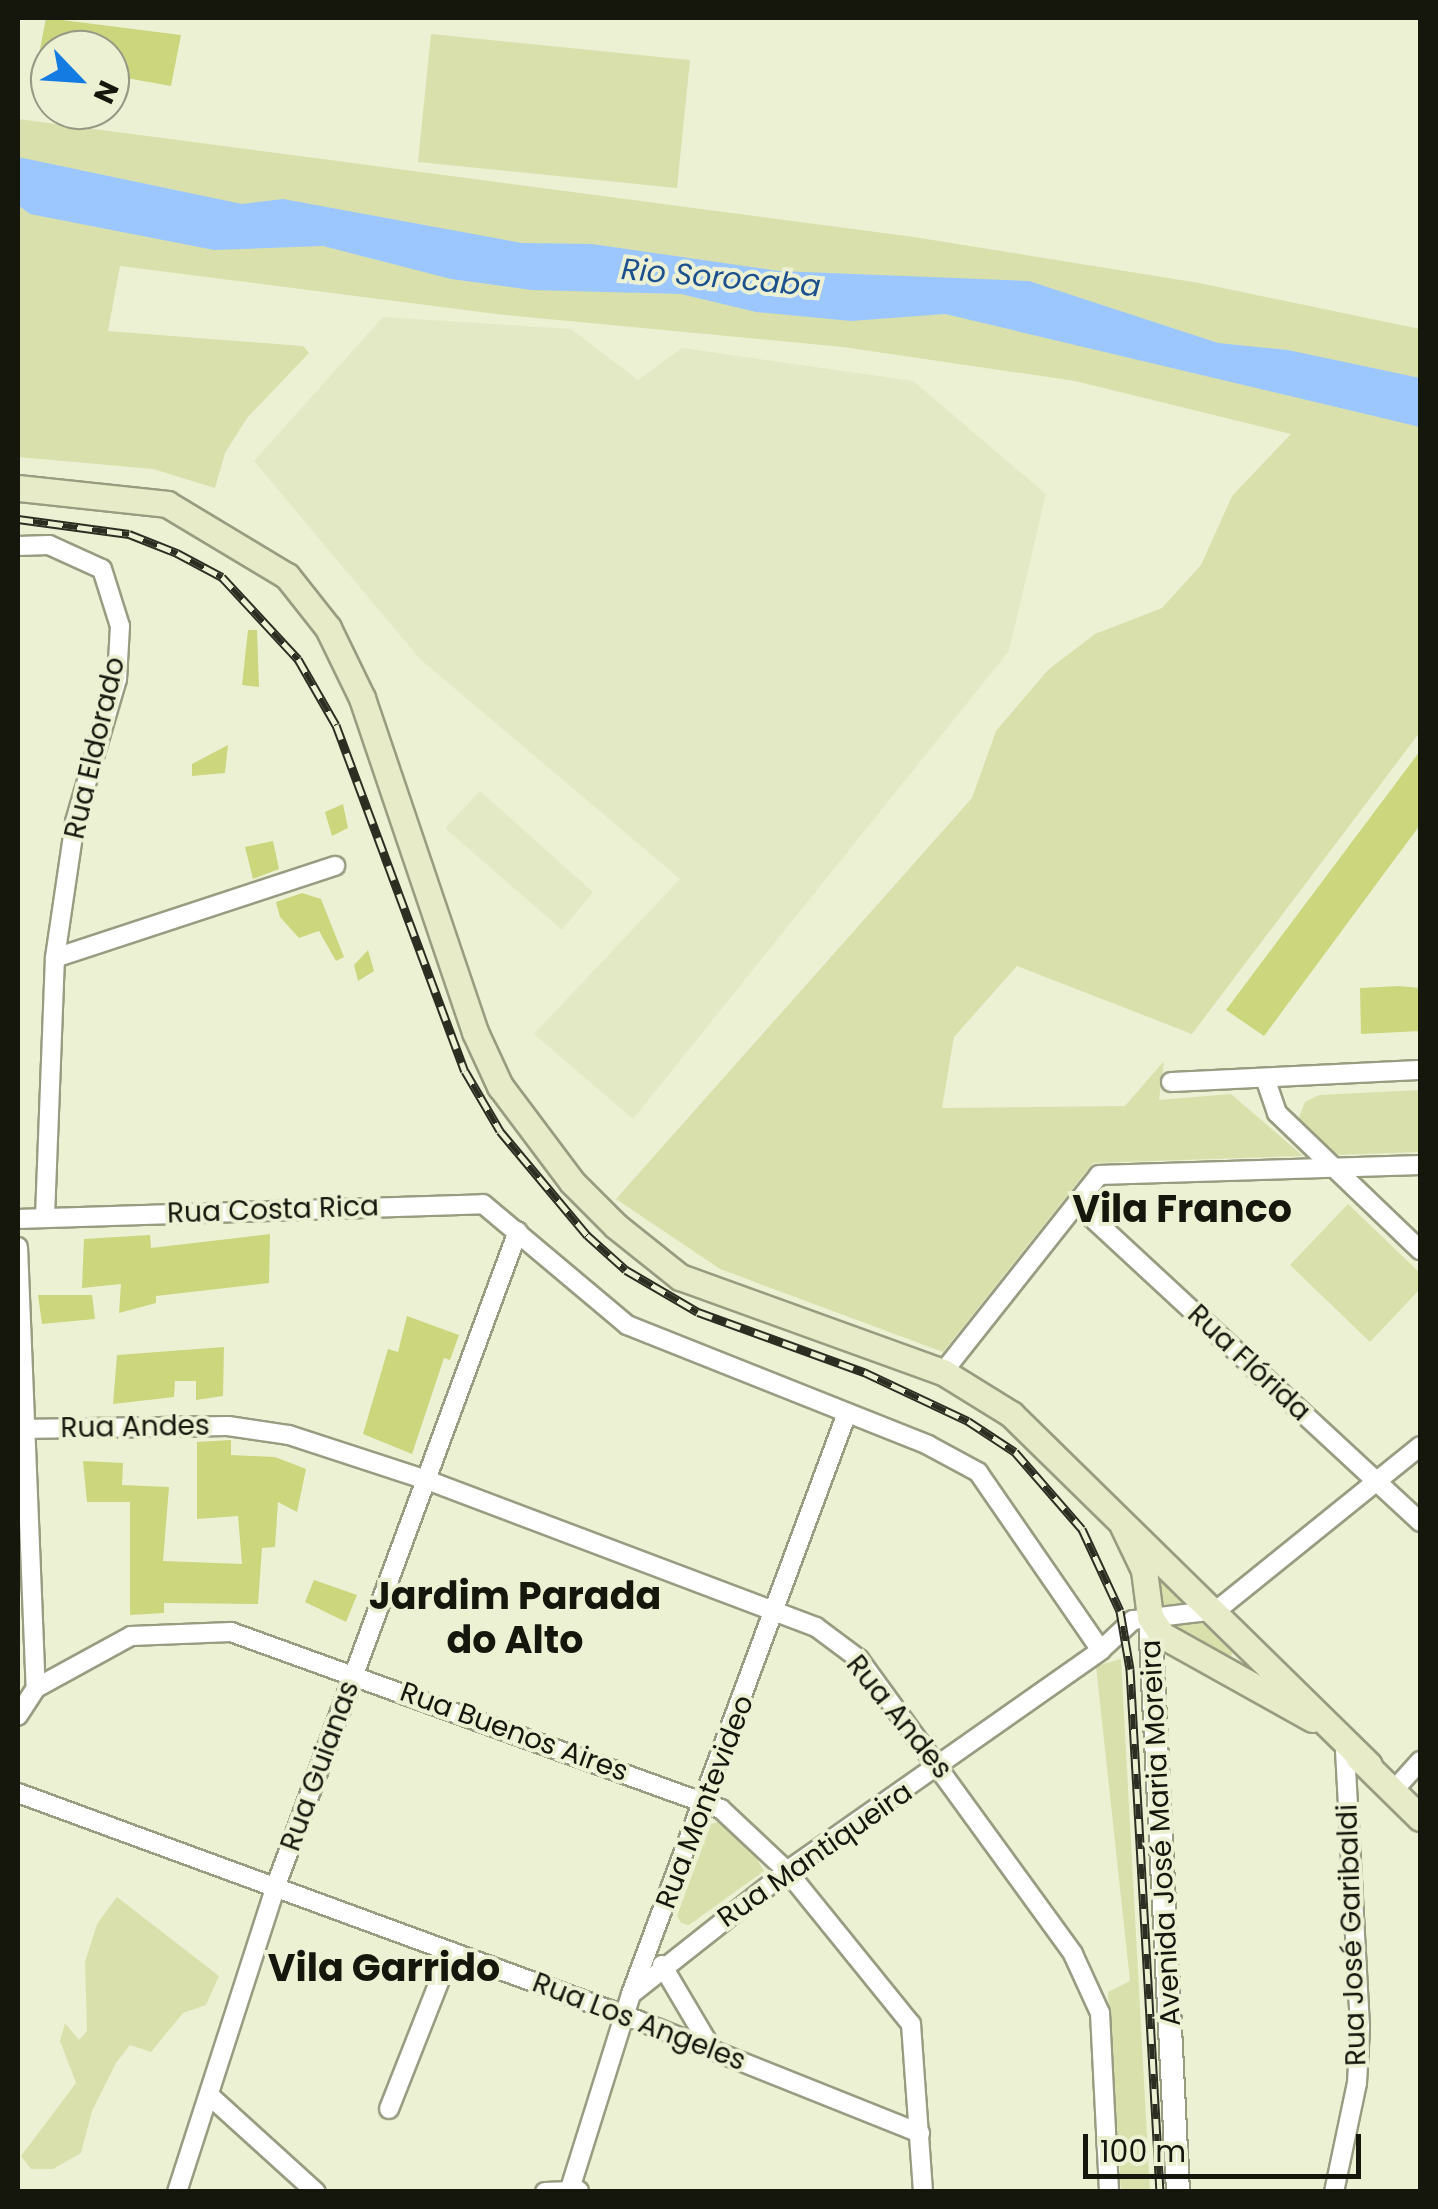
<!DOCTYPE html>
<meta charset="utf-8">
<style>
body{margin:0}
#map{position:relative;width:1438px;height:2209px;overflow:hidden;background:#ecf1d4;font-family:Poppins,sans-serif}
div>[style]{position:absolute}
.built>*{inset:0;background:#e3e9c4}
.green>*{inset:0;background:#d9e0ac}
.water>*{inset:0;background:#9cc7fe}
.building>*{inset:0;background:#cbd67d}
.roads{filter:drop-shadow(2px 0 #989c81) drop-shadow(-2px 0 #989c81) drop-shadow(0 2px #989c81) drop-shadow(0 -2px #989c81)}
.minor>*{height:18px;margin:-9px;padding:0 9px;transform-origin:9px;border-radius:9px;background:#fff}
.tertiary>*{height:22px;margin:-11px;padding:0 11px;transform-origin:11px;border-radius:11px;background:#fff}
.secondary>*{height:25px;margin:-12.5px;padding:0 12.5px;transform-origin:12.5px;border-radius:12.5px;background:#e8ebc7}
.rail>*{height:9px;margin-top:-4.5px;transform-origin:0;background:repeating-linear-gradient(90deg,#ecf1d4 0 15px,#2d2e22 0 30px);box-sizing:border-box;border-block:2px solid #2d2e22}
span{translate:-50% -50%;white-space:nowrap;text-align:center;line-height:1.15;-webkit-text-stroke:8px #ecf1d4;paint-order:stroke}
.street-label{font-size:28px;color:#15160c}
.water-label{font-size:30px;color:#1c518e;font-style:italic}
.district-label{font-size:38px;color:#15160c;font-weight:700}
.frame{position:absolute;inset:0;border:20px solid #15160c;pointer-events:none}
.north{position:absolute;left:30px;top:30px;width:100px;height:100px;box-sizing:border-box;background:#ecf1d4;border:2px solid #969984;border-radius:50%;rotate:115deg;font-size:28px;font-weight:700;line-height:40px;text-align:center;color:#15160c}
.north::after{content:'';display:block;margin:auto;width:35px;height:45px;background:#147be3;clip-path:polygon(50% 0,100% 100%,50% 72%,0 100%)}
.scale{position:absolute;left:1083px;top:2134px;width:278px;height:45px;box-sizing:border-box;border:5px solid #15160c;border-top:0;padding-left:12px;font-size:30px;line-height:35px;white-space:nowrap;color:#15160c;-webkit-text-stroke:8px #ecf1d4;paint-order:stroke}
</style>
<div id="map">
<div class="built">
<div style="clip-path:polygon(383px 317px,571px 329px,638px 380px,682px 348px,913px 381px,1046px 494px,1009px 651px,633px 1119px,534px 1034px,680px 879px,420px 659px,254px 461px)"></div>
<div style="clip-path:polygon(480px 791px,593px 892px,562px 930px,445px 828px)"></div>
</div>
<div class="green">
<div style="clip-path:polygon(431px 34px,690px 60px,677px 188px,418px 162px)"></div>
<div style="clip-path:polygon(18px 119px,914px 237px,1199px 283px,1420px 329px,1420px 732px,1192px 1034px,1017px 966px,954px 1037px,942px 1108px,1125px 1106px,1164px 1061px,1159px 1100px,1231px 1094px,1303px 1156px,1093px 1163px,943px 1352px,720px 1269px,616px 1199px,972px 798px,996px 731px,1048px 670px,1095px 634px,1162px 608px,1201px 565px,1232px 496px,1291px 434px,1075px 381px,843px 347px,496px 314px,120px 266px,108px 331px,303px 346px,309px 353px,247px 418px,225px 453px,215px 488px,153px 469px,18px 457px)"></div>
<div style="clip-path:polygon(1420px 1090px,1420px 1152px,1338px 1155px,1298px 1120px,1305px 1102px,1319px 1095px)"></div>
<div style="clip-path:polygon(1348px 1204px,1420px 1273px,1420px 1289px,1370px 1342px,1290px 1265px)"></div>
<div style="clip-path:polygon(1137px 1535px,1235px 1645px,1232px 1655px,1222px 1661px,1159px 1619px)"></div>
<div style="clip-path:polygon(1121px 1659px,1150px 2191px,1121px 2191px,1108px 1992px,1130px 1981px,1096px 1666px)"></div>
<div style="clip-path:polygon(718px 1822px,746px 1840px,764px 1871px,689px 1925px,681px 1923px,677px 1916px,711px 1824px)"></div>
<div style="clip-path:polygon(117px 1897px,219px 1976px,206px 2005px,183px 2013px,151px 2052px,130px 2045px,116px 2063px,92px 2111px,81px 2153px,53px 2169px,31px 2169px,21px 2156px,76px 2083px,60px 2041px,65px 2023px,79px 2040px,87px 2031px,85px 1962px,97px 1924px)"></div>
</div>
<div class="water">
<div style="clip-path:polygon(18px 157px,242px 204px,283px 199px,522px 243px,592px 244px,779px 271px,1029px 281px,1218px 343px,1288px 350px,1420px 378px,1420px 427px,945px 314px,851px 321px,756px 312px,681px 294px,532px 290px,451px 279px,323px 246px,214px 250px,30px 214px,18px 205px)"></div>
</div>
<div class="building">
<div style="clip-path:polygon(46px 18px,181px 35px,171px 86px,110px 75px,110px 50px,50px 50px,50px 94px,32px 91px)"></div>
<div style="clip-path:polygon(248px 630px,257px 630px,259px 687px,242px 685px)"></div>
<div style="clip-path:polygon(228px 745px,225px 773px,192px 776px,192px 764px)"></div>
<div style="clip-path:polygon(1420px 751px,1420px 825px,1264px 1036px,1226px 1010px)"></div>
<div style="clip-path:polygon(343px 804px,348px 828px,332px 836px,325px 812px)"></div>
<div style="clip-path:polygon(273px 841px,279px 869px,253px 879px,245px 847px)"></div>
<div style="clip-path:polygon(302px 893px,321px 899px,344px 957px,336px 961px,319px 931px,299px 938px,280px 917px,276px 902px)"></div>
<div style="clip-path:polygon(368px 950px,374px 971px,358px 981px,354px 965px)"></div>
<div style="clip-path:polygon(1399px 986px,1420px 988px,1420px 1031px,1361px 1034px,1360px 988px)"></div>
<div style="clip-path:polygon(270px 1234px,269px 1283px,156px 1296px,156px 1303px,119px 1313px,121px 1284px,82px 1288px,84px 1239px,150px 1235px,151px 1248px)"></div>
<div style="clip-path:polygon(38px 1295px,92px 1295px,95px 1319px,42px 1324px)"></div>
<div style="clip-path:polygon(407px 1316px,459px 1335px,450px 1360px,444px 1358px,412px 1454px,363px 1434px,388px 1349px,398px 1352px)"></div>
<div style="clip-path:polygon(224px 1347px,223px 1396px,196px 1400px,196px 1381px,175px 1381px,174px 1397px,113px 1404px,117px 1355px)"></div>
<div style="clip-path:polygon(231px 1440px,231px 1455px,275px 1457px,306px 1469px,297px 1512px,278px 1502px,275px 1547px,262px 1548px,258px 1604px,164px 1603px,164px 1613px,130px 1615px,130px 1502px,87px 1502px,83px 1461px,123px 1463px,122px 1485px,169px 1487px,163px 1561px,242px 1564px,238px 1516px,197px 1519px,197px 1442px)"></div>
<div style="clip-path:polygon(314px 1580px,357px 1595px,346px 1622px,305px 1602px)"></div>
</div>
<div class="roads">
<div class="minor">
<div style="left:18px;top:546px;width:31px;rotate:-2deg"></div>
<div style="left:49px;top:545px;width:58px;rotate:24.4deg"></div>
<div style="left:102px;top:569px;width:60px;rotate:72.5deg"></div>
<div style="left:120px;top:626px;width:53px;rotate:93.2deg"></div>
<div style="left:117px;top:679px;width:149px;rotate:106.4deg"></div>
<div style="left:75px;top:822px;width:137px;rotate:98.4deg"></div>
<div style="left:1265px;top:1078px;width:37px;rotate:71deg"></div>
<div style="left:1277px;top:1113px;width:198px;rotate:43.8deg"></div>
<div style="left:1171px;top:1082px;width:249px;rotate:-2.8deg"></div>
<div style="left:1077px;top:1204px;width:468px;rotate:42.8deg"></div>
<div style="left:45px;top:1217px;width:259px;rotate:-87.8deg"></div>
<div style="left:55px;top:958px;width:295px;rotate:-18.2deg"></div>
<div style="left:18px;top:1219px;width:465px;rotate:-1.8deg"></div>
<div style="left:483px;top:1204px;width:188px;rotate:40deg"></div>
<div style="left:627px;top:1325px;width:324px;rotate:21.7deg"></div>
<div style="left:928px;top:1445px;width:57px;rotate:28.4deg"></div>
<div style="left:978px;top:1472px;width:216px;rotate:55.4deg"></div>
<div style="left:1101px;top:1650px;width:44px;rotate:-43.2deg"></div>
<div style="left:1133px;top:1620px;width:85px;rotate:-6.8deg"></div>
<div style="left:1217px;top:1610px;width:261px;rotate:-38.9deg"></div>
<div style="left:18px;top:1247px;width:441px;rotate:87.7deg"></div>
<div style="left:36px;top:1688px;width:33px;rotate:123deg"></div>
<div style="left:943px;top:1372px;width:251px;rotate:-51.6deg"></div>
<div style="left:1099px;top:1175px;width:321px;rotate:-1.8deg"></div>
<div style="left:18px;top:1429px;width:210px;rotate:-0.8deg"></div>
<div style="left:228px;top:1426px;width:62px;rotate:8.4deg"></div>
<div style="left:289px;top:1435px;width:145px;rotate:18.1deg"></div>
<div style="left:427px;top:1480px;width:416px;rotate:20.7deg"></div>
<div style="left:816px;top:1627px;width:54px;rotate:36.7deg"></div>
<div style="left:859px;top:1659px;width:364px;rotate:54deg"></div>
<div style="left:1073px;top:1954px;width:65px;rotate:65.4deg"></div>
<div style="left:1100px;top:2013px;width:179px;rotate:87.1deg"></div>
<div style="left:36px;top:1688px;width:108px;rotate:-28.7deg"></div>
<div style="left:131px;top:1636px;width:100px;rotate:-2.3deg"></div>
<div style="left:231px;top:1632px;width:521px;rotate:19.86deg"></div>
<div style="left:721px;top:1809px;width:91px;rotate:43.2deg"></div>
<div style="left:787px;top:1871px;width:197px;rotate:51deg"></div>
<div style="left:911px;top:2024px;width:168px;rotate:85.9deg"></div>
<div style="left:1395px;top:1789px;width:38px;rotate:-48deg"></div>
<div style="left:18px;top:1793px;width:659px;rotate:20.14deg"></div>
<div style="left:637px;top:2020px;width:305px;rotate:21.8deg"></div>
<div style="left:662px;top:1965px;width:96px;rotate:59.4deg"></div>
<div style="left:634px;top:1992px;width:195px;rotate:-38.3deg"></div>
<div style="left:787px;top:1871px;width:384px;rotate:-35.1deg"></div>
<div style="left:210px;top:2096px;width:143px;rotate:42.2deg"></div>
<div style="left:389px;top:2109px;width:169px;rotate:-68.5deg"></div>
<div style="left:177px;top:2192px;width:319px;rotate:-72.1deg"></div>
<div style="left:275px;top:1888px;width:700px;rotate:-69.7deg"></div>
<div style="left:545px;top:2192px;width:34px;rotate:-2deg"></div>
<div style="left:569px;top:2192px;width:207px;rotate:-72.6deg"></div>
<div style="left:631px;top:1994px;width:620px;rotate:-69.61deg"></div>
<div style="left:1334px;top:2192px;width:111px;rotate:-78.1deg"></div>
<div style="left:1357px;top:2083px;width:56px;rotate:-86.9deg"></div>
<div style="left:1360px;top:2027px;width:291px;rotate:-93.1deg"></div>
</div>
<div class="tertiary">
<div style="left:1150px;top:1617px;width:576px;rotate:87.21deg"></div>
</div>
<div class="secondary">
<div style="left:18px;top:488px;width:150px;rotate:6.1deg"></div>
<div style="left:167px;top:504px;width:140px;rotate:31deg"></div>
<div style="left:287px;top:576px;width:66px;rotate:51.7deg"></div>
<div style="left:328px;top:628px;width:78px;rotate:64.1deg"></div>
<div style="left:362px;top:698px;width:353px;rotate:71.3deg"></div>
<div style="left:475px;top:1032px;width:60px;rotate:65.2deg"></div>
<div style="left:500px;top:1086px;width:120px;rotate:53.1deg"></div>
<div style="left:572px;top:1182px;width:62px;rotate:45deg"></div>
<div style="left:616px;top:1226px;width:82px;rotate:38.6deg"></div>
<div style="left:680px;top:1277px;width:280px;rotate:19.9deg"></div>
<div style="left:943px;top:1372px;width:80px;rotate:31.7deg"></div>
<div style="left:1011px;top:1414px;width:501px;rotate:44.43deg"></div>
<div style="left:1123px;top:1526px;width:49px;rotate:64.5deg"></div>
<div style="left:1144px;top:1570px;width:47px;rotate:82.7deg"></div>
<div style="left:1150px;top:1617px;width:22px;rotate:56deg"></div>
<div style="left:1162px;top:1635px;width:172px;rotate:29.2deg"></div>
<div style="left:1358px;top:1757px;width:87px;rotate:44.5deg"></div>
</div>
</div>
<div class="rail">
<div style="left:18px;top:519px;width:112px;rotate:7.7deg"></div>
<div style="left:129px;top:534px;width:52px;rotate:21.6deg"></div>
<div style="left:177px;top:553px;width:51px;rotate:28.1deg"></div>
<div style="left:222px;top:577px;width:112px;rotate:47.2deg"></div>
<div style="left:298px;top:659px;width:76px;rotate:60.1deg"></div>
<div style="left:336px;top:725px;width:369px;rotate:69.6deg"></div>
<div style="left:465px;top:1071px;width:69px;rotate:59.7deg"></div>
<div style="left:500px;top:1131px;width:136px;rotate:50.1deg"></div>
<div style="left:587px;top:1235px;width:52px;rotate:41.9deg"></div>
<div style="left:626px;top:1270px;width:83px;rotate:30.3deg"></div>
<div style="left:698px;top:1312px;width:177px;rotate:19.9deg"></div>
<div style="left:864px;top:1372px;width:115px;rotate:25.2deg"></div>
<div style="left:968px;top:1421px;width:56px;rotate:33.4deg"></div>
<div style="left:1015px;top:1452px;width:102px;rotate:49deg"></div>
<div style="left:1082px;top:1529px;width:90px;rotate:65.1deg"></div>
<div style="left:1120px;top:1611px;width:59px;rotate:80.2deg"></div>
<div style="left:1130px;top:1669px;width:524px;rotate:86.72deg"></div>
</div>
<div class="street-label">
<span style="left:95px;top:748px;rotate:-77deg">Rua Eldorado</span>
<span style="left:273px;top:1210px;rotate:-2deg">Rua Costa Rica</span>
<span style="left:1249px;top:1363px;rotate:43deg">Rua Flórida</span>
<span style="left:135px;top:1427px;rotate:-1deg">Rua Andes</span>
<span style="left:899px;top:1717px;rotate:51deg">Rua Andes</span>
<span style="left:514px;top:1732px;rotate:20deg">Rua Buenos Aires</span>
<span style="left:320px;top:1766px;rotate:-70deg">Rua Guianas</span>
<span style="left:705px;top:1802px;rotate:-69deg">Rua Montevideo</span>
<span style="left:1161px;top:1833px;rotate:-93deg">Avenida José Maria Moreira</span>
<span style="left:815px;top:1855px;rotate:-35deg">Rua Mantiqueira</span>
<span style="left:1352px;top:1935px;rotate:-92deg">Rua José Garibaldi</span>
<span style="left:639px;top:2022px;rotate:21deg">Rua Los Angeles</span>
</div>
<div class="water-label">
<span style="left:721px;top:278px;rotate:5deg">Rio Sorocaba</span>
</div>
<div class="district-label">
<span style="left:1182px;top:1209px">Vila Franco</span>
<span style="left:515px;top:1618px">Jardim Parada<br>do Alto</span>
<span style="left:384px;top:1968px">Vila Garrido</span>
</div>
<div class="frame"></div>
<div class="north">N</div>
<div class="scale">100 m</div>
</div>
